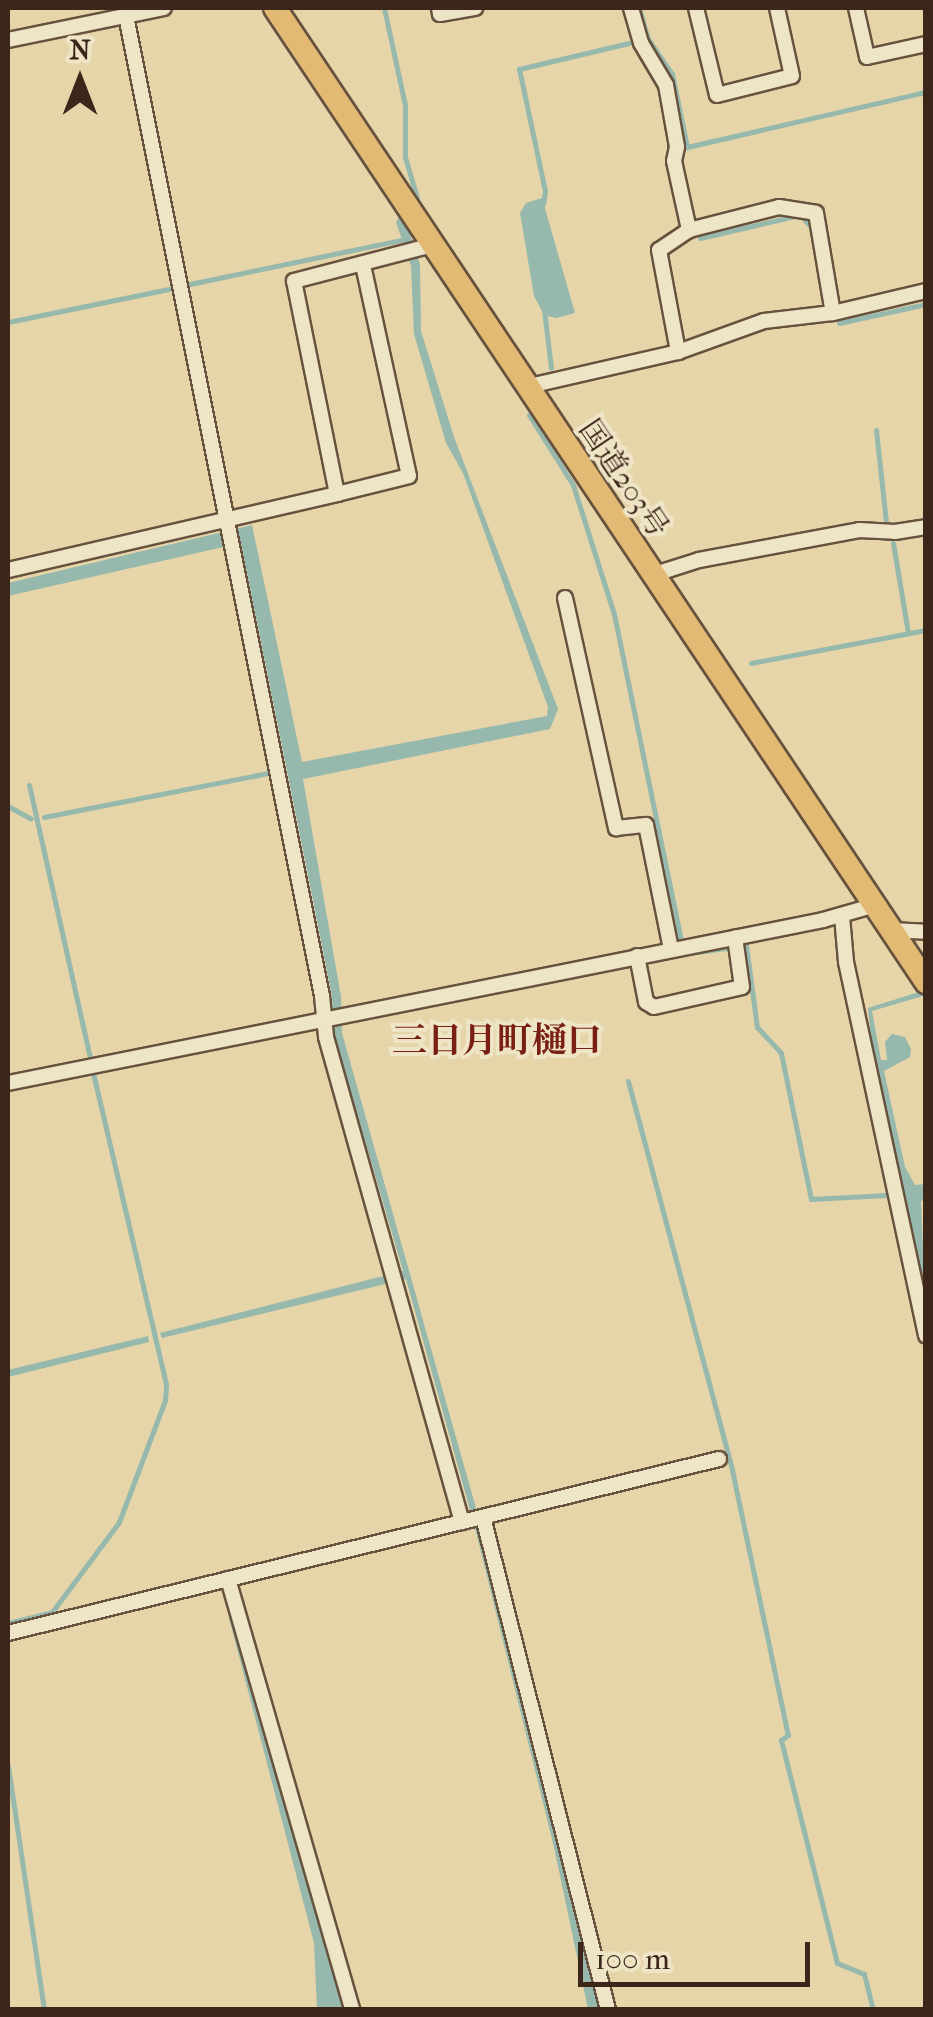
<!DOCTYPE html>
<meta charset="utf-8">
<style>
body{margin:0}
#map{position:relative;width:933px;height:2017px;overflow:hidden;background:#e5d5a8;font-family:"IM FELL French Canon","Noto Serif JP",serif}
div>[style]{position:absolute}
.water>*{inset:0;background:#96b8ad}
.stream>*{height:5px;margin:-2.5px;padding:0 2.5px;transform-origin:2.5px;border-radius:2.5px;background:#96b8ad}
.roads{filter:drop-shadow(2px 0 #66523e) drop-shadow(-2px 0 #66523e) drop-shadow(0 2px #66523e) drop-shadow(0 -2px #66523e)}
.minor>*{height:14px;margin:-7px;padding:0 7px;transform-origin:7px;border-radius:7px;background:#eee4c6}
.trunk>*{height:22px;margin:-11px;padding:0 11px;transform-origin:11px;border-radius:11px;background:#e2ba74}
span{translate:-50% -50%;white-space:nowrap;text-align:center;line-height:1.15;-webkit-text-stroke:8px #eee4c6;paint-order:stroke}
.street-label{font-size:30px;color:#3c261a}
.quarter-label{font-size:35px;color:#7a1f14;font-weight:700}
.frame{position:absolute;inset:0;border:10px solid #3c261a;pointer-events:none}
.north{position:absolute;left:30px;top:30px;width:100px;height:100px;-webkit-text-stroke:8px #eee4c6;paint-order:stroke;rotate:0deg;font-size:28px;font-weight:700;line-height:40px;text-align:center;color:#3c261a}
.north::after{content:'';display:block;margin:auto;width:35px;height:45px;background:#3c261a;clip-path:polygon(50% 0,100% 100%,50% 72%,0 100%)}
.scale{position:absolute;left:578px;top:1942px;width:232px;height:45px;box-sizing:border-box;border:5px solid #3c261a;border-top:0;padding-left:12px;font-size:30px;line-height:35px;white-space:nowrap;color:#3c261a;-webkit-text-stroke:8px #eee4c6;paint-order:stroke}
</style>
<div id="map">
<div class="water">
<div style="clip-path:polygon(542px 198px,575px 313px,556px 318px,544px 315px,534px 296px,520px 213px,526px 203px)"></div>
<div style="clip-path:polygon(399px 217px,408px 228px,420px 264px,421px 331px,454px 437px,558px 709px,550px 729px,303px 779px,341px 997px,342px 1033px,481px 1526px,599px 2009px,588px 2009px,554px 1847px,475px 1528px,406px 1279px,162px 1338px,160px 1333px,403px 1271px,334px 1034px,332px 997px,312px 895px,241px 543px,8px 596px,8px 583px,252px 525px,302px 762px,547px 716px,548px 707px,463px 473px,446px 443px,414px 334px,411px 266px,396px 222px)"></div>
<div style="clip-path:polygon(922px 991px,923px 996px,872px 1011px,881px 1060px,887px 1060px,885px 1042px,892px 1034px,905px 1037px,911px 1049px,910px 1057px,884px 1071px,905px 1167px,915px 1185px,925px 1184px,925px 1200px,921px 1201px,925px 1294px,873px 1057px,868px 1008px)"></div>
<div style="clip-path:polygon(148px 1336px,149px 1342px,8px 1377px,8px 1370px)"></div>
<div style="clip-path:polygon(229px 1618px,236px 1618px,344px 2009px,317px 2009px,314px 1943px)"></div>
</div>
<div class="stream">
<div style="left:384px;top:8px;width:99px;rotate:77.8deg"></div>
<div style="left:405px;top:105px;width:52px;rotate:90deg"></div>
<div style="left:405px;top:157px;width:43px;rotate:73.7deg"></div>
<div style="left:639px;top:8px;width:32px;rotate:74deg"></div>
<div style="left:648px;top:39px;width:42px;rotate:55.6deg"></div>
<div style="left:672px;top:74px;width:75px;rotate:78.4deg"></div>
<div style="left:687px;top:147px;width:245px;rotate:-13deg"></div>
<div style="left:543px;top:204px;width:13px;rotate:-81deg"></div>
<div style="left:545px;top:191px;width:125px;rotate:-102deg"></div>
<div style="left:519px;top:69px;width:113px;rotate:-13.3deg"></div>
<div style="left:700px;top:238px;width:103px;rotate:-13deg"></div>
<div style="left:800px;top:215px;width:18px;rotate:47deg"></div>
<div style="left:190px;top:284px;width:216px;rotate:-11.8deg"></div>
<div style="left:544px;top:310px;width:58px;rotate:83.1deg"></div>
<div style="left:8px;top:322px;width:164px;rotate:-11.6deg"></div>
<div style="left:839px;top:323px;width:89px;rotate:-12.3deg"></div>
<div style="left:529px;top:415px;width:83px;rotate:57.8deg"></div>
<div style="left:573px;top:485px;width:135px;rotate:72.4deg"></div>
<div style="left:614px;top:614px;width:332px;rotate:78.4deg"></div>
<div style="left:876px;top:430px;width:93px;rotate:83.8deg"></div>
<div style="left:893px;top:543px;width:91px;rotate:80.5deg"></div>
<div style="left:751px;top:663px;width:178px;rotate:-10.7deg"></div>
<div style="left:29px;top:785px;width:280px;rotate:77.4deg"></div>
<div style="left:8px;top:806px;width:26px;rotate:29deg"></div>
<div style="left:44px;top:817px;width:229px;rotate:-11.1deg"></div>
<div style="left:697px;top:952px;width:49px;rotate:-8.1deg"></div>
<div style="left:746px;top:945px;width:83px;rotate:82.4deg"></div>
<div style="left:757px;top:1027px;width:35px;rotate:47deg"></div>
<div style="left:781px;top:1053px;width:149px;rotate:78.4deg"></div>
<div style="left:811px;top:1199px;width:76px;rotate:-3deg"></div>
<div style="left:628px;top:1081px;width:403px;rotate:75deg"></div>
<div style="left:732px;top:1470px;width:271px;rotate:78.1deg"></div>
<div style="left:788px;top:1735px;width:9px;rotate:144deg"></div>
<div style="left:781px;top:1740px;width:230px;rotate:75.9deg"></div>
<div style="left:837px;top:1963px;width:29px;rotate:22deg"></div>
<div style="left:864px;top:1974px;width:37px;rotate:76deg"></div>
<div style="left:8px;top:1623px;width:45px;rotate:-14deg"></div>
<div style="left:52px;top:1612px;width:112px;rotate:-53.3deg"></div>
<div style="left:119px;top:1522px;width:130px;rotate:-69.3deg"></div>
<div style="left:165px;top:1400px;width:16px;rotate:-86deg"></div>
<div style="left:166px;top:1384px;width:320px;rotate:-103.2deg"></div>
<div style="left:8px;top:1766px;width:247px;rotate:81.6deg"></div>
</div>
<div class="roads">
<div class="minor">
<div style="left:439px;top:8px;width:6px;rotate:81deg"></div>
<div style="left:440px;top:14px;width:36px;rotate:-10deg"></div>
<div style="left:631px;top:8px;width:36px;rotate:74deg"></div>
<div style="left:641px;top:43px;width:49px;rotate:59.2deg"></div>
<div style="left:666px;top:85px;width:63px;rotate:79.9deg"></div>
<div style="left:677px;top:147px;width:14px;rotate:102deg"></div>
<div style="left:674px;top:161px;width:71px;rotate:77.7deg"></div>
<div style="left:689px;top:230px;width:36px;rotate:146deg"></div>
<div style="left:659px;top:250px;width:104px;rotate:79.4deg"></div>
<div style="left:696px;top:8px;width:89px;rotate:76.4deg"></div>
<div style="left:717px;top:95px;width:77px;rotate:-14.2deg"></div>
<div style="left:792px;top:76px;width:70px;rotate:-102.4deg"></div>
<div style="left:856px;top:8px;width:50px;rotate:77.3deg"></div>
<div style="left:867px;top:57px;width:60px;rotate:-12.4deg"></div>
<div style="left:126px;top:16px;width:999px;rotate:78.69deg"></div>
<div style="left:322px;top:996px;width:41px;rotate:84.4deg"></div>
<div style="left:326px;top:1037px;width:504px;rotate:74.34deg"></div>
<div style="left:8px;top:40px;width:159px;rotate:-11.6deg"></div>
<div style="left:689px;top:230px;width:93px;rotate:-14.3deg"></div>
<div style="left:779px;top:207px;width:37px;rotate:9deg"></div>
<div style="left:816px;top:213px;width:101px;rotate:80.4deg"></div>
<div style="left:525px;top:387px;width:157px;rotate:-12.9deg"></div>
<div style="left:678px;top:352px;width:91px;rotate:-19.8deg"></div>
<div style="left:764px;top:321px;width:69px;rotate:-6.6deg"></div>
<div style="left:833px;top:313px;width:96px;rotate:-13.3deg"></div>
<div style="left:337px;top:494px;width:74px;rotate:-14deg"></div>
<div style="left:409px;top:476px;width:216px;rotate:-102.3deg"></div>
<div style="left:8px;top:570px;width:338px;rotate:-13deg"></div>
<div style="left:337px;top:494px;width:217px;rotate:-101.4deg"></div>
<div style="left:294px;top:281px;width:143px;rotate:-14.6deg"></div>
<div style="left:652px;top:575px;width:49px;rotate:-17.7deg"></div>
<div style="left:699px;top:560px;width:163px;rotate:-10.6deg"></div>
<div style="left:859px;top:530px;width:36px;rotate:3deg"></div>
<div style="left:895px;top:532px;width:31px;rotate:-9deg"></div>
<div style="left:565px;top:598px;width:236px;rotate:77.5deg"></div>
<div style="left:616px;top:828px;width:30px;rotate:-6deg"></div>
<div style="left:646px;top:825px;width:126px;rotate:78.6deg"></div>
<div style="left:842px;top:916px;width:46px;rotate:85deg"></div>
<div style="left:846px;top:962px;width:382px;rotate:77.9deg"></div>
<div style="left:891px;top:930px;width:35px;rotate:3deg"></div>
<div style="left:637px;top:956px;width:47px;rotate:78.9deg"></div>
<div style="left:646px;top:1002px;width:9px;rotate:32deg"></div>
<div style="left:654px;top:1007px;width:90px;rotate:-12.8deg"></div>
<div style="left:742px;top:987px;width:50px;rotate:-98deg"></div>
<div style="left:8px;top:1083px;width:831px;rotate:-11.31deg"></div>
<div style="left:823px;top:920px;width:51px;rotate:-15.9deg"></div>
<div style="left:483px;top:1517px;width:509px;rotate:75.77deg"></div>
<div style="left:228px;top:1579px;width:448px;rotate:73.9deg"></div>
<div style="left:8px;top:1633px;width:732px;rotate:-13.75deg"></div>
</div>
<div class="trunk">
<div style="left:275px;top:8px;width:1172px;rotate:56.24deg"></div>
</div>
</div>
<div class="street-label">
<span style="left:623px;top:479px;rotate:56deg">国道203号</span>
</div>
<div class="quarter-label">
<span style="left:497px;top:1041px">三日月町樋口</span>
</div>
<div class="frame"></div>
<div class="north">N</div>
<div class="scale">100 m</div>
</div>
